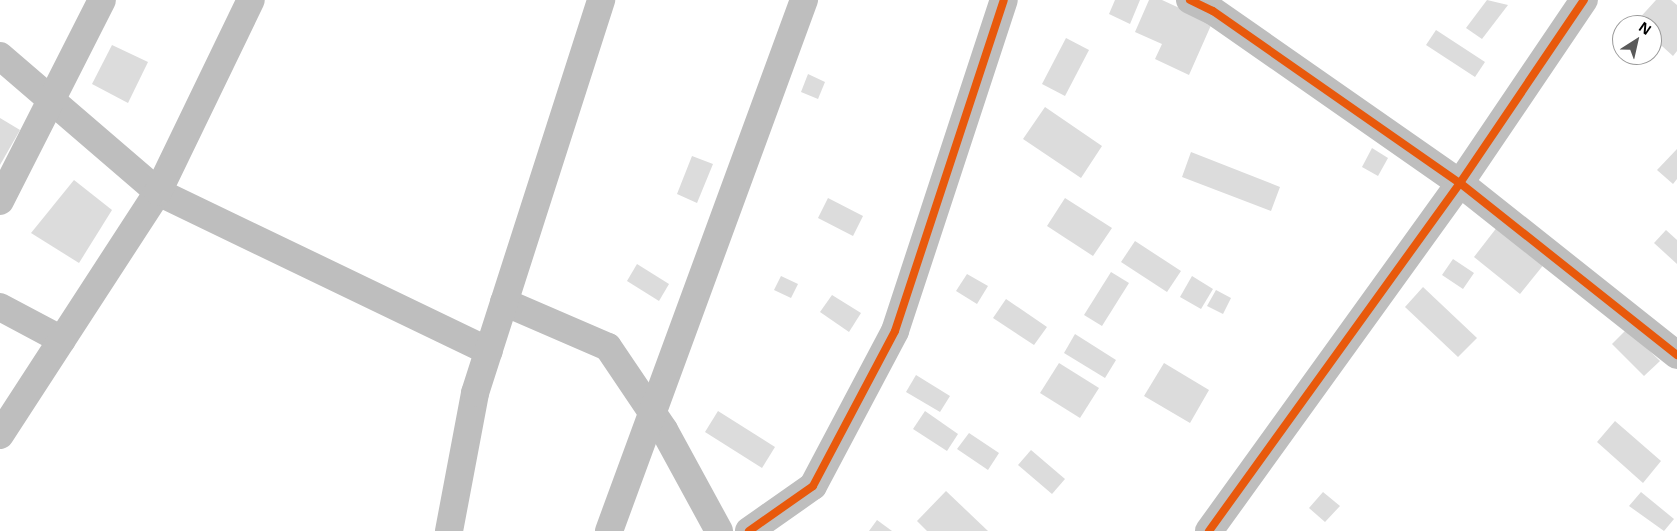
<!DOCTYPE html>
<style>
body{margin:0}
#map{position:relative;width:1677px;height:531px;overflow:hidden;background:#fff;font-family:"Noto Sans",sans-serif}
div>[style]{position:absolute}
.building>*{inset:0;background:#dcdcdc}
.minor>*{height:28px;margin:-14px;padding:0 14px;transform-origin:14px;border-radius:14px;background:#bebebe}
.cycleway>*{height:8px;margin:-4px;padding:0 4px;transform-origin:4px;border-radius:4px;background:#e8590c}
span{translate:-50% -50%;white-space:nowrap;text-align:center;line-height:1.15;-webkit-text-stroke:4px #fff;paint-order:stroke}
.north{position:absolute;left:1612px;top:15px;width:50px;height:50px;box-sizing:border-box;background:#fff;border:1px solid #999;border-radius:50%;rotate:35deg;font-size:14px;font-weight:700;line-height:20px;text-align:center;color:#000}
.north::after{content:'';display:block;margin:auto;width:18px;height:22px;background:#595959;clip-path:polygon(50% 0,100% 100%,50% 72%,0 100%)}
</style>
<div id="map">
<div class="building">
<div style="clip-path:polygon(1115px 0,1140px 0,1130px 24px,1109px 14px)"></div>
<div style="clip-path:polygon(1149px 0,1162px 0,1212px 23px,1189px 75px,1155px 59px,1162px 44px,1135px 32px)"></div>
<div style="clip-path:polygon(1487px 0,1508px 5px,1482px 39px,1466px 28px)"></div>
<div style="clip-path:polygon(1656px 0,1671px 0,1677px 5px,1677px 51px,1673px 56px,1652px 37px,1652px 25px,1636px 22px)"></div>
<div style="clip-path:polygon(1436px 30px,1485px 62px,1475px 77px,1426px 45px)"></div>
<div style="clip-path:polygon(1066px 38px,1089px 50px,1065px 96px,1042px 84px)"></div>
<div style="clip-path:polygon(112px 45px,148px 62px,128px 103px,92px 84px)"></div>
<div style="clip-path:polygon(808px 74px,825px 82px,818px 99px,801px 92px)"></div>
<div style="clip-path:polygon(1045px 107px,1102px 146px,1081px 178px,1023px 139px)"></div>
<div style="clip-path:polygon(0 118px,20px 130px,0 165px)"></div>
<div style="clip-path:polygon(1372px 148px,1388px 158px,1378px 176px,1362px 167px)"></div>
<div style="clip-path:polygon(1677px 149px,1677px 179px,1673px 184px,1657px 170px)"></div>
<div style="clip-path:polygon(1191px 152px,1280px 187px,1271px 211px,1182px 177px)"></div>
<div style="clip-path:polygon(692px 156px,713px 164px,697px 203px,677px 194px)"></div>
<div style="clip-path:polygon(74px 180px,112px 210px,79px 263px,31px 233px)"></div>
<div style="clip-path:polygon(828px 198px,863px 216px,853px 236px,818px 218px)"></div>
<div style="clip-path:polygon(1065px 198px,1112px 228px,1093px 256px,1047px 226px)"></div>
<div style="clip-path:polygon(1498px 226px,1545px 263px,1520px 294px,1474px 257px)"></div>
<div style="clip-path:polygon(1666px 230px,1677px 240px,1677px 264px,1654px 243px)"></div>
<div style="clip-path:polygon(1135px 241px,1181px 271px,1167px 292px,1121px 262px)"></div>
<div style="clip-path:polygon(1453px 259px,1474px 273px,1463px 289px,1442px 275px)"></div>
<div style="clip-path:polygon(637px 264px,669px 284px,659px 301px,627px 281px)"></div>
<div style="clip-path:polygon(1111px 272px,1129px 283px,1102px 326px,1084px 315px)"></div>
<div style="clip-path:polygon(967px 274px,988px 286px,977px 304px,956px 291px)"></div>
<div style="clip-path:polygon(781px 276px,798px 284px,791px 298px,774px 290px)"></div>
<div style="clip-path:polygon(1192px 276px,1213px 289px,1201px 309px,1180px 297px)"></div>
<div style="clip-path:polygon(1423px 287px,1477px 338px,1458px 357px,1405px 307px)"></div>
<div style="clip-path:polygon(1216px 290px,1231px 298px,1223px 314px,1207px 306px)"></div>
<div style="clip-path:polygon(832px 295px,861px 313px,849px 332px,820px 312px)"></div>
<div style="clip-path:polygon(1006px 299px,1047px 327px,1034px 345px,993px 318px)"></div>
<div style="clip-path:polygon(1627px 329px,1660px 361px,1644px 376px,1612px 344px)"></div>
<div style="clip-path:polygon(1075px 334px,1116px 360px,1105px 378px,1064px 353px)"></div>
<div style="clip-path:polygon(1059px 363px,1099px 388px,1080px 418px,1040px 393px)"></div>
<div style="clip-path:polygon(1164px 363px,1209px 390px,1190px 423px,1144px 396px)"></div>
<div style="clip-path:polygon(916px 375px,950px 396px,940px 412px,906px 392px)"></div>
<div style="clip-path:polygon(718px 411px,775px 447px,762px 468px,705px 432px)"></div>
<div style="clip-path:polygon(925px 411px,958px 434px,947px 451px,913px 429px)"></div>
<div style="clip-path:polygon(1615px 421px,1661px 461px,1643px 483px,1597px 442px)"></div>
<div style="clip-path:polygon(969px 433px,999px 453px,988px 470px,957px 449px)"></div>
<div style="clip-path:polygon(1031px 450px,1065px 479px,1052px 494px,1018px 465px)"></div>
<div style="clip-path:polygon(946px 491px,988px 531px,927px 531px,917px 521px)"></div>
<div style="clip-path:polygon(1323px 492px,1340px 506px,1325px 522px,1309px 508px)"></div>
<div style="clip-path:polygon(1641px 492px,1674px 519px,1664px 531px,1629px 506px)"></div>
<div style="clip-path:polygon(877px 520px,892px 531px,869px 531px)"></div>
</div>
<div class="minor">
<div style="left:1190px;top:0;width:25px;rotate:26deg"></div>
<div style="left:1213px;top:11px;width:301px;rotate:34.9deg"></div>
<div style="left:1460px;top:183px;width:277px;rotate:38.4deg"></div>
<div style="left:0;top:56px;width:208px;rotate:40.7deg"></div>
<div style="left:158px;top:192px;width:367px;rotate:25.7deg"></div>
<div style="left:0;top:201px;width:225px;rotate:-63.1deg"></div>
<div style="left:504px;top:302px;width:113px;rotate:23.4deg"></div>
<div style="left:608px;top:347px;width:100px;rotate:56deg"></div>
<div style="left:664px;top:430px;width:115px;rotate:61.4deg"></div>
<div style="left:0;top:307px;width:70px;rotate:28deg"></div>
<div style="left:0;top:435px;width:290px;rotate:-57deg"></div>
<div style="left:158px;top:192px;width:213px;rotate:-64.2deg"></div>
<div style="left:449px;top:531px;width:140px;rotate:-79.3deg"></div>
<div style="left:475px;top:393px;width:413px;rotate:-72.2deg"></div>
<div style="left:609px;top:531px;width:566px;rotate:-69.84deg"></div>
<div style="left:749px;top:531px;width:78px;rotate:-35.1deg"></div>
<div style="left:813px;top:486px;width:175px;rotate:-62.1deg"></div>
<div style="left:895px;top:331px;width:348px;rotate:-71.8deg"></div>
<div style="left:1209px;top:531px;width:429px;rotate:-54.2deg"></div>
<div style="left:1460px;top:183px;width:221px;rotate:-55.9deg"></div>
</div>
<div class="cycleway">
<div style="left:1190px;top:0;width:25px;rotate:26deg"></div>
<div style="left:1213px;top:11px;width:301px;rotate:34.9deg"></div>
<div style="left:1460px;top:183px;width:277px;rotate:38.4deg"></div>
<div style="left:749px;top:531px;width:78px;rotate:-35.1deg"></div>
<div style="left:813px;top:486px;width:175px;rotate:-62.1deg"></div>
<div style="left:895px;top:331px;width:348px;rotate:-71.8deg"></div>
<div style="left:1209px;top:531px;width:429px;rotate:-54.2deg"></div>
<div style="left:1460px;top:183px;width:221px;rotate:-55.9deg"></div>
</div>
<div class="north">N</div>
</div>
